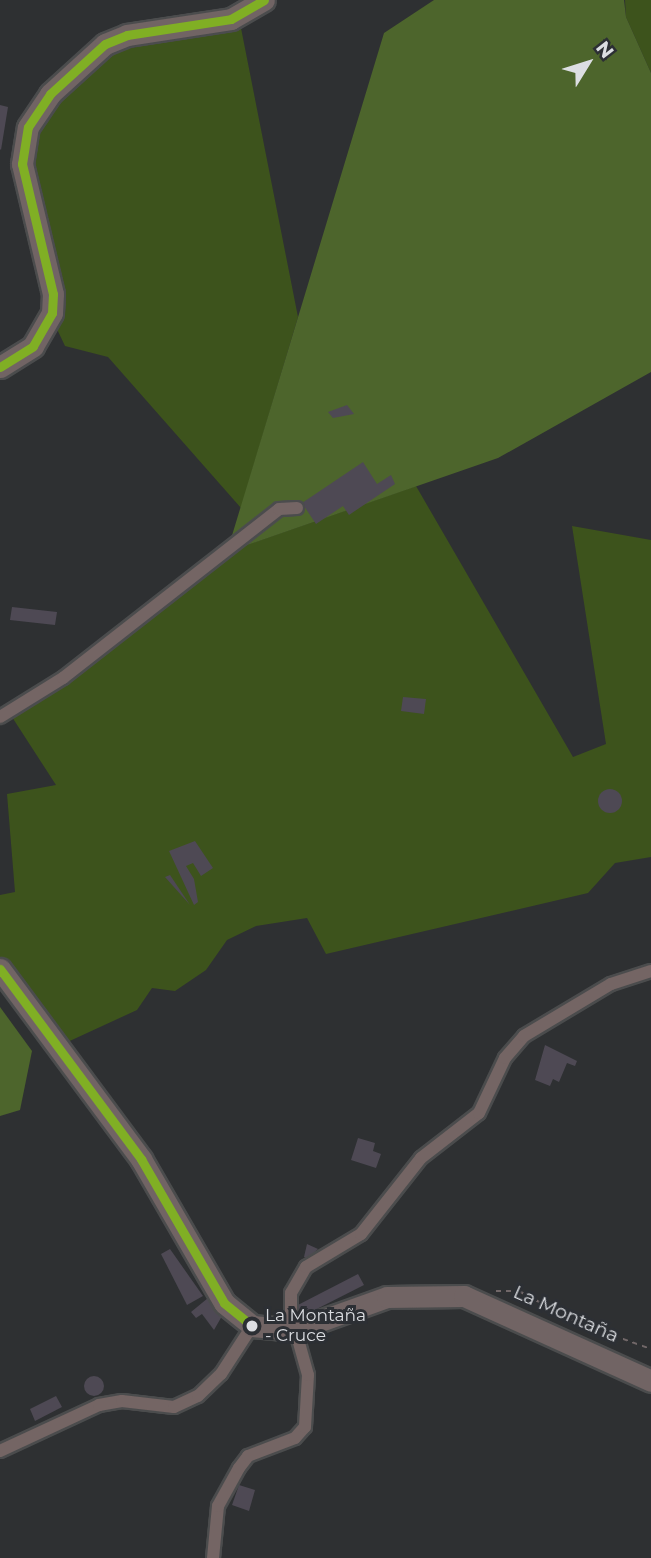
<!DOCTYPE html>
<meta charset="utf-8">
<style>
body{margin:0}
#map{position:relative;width:651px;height:1558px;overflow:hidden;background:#2e3032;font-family:Montserrat,sans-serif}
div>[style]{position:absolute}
.green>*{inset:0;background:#3d531c}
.forest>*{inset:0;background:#4d652c}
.building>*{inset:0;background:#4e4954}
.round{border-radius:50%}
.path>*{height:2px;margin-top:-1px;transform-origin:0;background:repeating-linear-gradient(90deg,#716768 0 5px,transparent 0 10px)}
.roads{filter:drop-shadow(2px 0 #4b4c4d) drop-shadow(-2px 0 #4b4c4d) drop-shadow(0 2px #4b4c4d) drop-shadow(0 -2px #4b4c4d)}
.minor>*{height:12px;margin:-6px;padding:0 6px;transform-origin:6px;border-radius:6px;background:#746564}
.trunk>*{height:21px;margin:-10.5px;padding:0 10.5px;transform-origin:10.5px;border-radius:10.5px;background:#716464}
.bus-1>*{height:9px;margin:-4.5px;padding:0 4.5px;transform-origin:4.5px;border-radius:4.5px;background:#80af24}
.dots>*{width:19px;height:19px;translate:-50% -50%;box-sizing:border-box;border:4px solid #2c2f34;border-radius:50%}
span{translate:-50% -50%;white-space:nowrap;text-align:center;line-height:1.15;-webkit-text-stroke:6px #2c2f34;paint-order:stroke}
.bus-label{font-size:17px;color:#dcdee2}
.left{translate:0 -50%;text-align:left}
.street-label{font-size:19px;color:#dcdee2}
.north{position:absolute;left:553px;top:28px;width:70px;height:70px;-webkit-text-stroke:5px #2c2f34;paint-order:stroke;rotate:52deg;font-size:19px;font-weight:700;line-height:28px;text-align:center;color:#dcdee2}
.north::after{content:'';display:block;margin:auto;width:24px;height:32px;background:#dcdee2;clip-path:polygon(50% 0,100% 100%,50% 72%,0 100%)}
</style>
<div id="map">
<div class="green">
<div style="clip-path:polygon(625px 0,651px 0,651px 73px,626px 17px)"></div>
<div style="clip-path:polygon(240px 23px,298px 317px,241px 508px,108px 357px,65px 346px,56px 327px,28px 145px,43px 113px,101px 55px)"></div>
<div style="clip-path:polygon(416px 486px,573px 757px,606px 744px,572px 526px,651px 540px,651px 857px,615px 863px,588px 893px,326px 954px,307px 918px,256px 926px,227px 940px,206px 970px,175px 991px,152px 988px,137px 1010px,61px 1045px,0 958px,0 895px,15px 892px,7px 794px,56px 785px,12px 717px,227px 552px)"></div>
</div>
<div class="forest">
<div style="clip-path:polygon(434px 0,624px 0,626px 17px,651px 73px,651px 372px,498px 458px,227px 552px,384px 33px)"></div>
<div style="clip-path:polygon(0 1007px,32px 1051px,20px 1110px,0 1116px)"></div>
</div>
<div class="building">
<div style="clip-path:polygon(0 105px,8px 107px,1px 150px,0 149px)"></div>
<div style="clip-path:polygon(347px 405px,354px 414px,333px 418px,328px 412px)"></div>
<div style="clip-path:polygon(363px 462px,377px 484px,391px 475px,395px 484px,349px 515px,343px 506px,316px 524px,302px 503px)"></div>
<div style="clip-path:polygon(12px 607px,57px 612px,55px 625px,10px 620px)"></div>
<div style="clip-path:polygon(403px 697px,426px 699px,424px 714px,401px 711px)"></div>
<div class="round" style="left:598px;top:789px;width:24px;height:24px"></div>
<div style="clip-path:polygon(195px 841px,213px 868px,201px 876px,193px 863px,186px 866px,194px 879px,198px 902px,194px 905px,169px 851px)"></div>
<div style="clip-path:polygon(170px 875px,190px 905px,165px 877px)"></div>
<div style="clip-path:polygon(545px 1045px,577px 1061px,575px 1066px,567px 1063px,559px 1082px,553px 1079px,550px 1086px,535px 1080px)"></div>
<div style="clip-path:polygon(358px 1138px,375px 1143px,373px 1151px,381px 1154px,376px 1168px,351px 1160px)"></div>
<div style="clip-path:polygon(307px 1244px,318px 1249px,308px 1258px,304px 1257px)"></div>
<div style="clip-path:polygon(170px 1249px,203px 1296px,187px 1305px,161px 1254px)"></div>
<div style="clip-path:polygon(358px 1274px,364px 1285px,299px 1318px,294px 1307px)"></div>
<div style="clip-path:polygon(208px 1298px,222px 1316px,214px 1330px,202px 1314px,196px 1318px,191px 1312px)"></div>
<div class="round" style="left:84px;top:1376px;width:20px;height:20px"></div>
<div style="clip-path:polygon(56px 1396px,62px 1407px,35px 1421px,30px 1409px)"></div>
<div style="clip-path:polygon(239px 1485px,255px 1490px,249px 1511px,232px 1505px)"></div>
</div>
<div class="path">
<div style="left:496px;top:1291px;width:23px"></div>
<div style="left:519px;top:1291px;width:65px;rotate:28.5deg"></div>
<div style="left:576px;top:1322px;width:80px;rotate:19.8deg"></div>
</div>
<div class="roads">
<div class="minor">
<div style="left:0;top:717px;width:74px;rotate:-31.8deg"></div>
<div style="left:63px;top:678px;width:274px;rotate:-38deg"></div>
<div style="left:279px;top:509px;width:18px;rotate:-3deg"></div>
<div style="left:0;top:1451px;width:109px;rotate:-24.9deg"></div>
<div style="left:99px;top:1405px;width:23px;rotate:-10deg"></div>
<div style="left:122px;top:1401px;width:52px;rotate:6.6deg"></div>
<div style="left:174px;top:1407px;width:26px;rotate:-25deg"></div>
<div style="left:198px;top:1396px;width:32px;rotate:-44deg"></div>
<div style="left:221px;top:1374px;width:57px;rotate:-57.1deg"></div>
<div style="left:213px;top:1558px;width:52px;rotate:-84.5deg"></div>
<div style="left:218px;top:1506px;width:43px;rotate:-61.1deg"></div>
<div style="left:239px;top:1468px;width:15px;rotate:-53deg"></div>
<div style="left:248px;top:1456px;width:50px;rotate:-21deg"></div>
<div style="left:295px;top:1438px;width:15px;rotate:-48deg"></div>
<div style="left:305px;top:1427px;width:52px;rotate:-86.7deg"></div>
<div style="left:308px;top:1375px;width:63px;rotate:-105.6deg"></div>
<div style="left:291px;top:1314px;width:21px;rotate:-90deg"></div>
<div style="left:291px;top:1293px;width:30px;rotate:-60deg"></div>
<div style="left:306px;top:1267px;width:64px;rotate:-31deg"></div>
<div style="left:361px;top:1234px;width:97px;rotate:-51.7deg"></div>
<div style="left:421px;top:1158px;width:73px;rotate:-37.8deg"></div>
<div style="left:479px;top:1113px;width:61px;rotate:-64.7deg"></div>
<div style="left:505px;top:1058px;width:29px;rotate:-49deg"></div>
<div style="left:524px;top:1036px;width:101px;rotate:-30.9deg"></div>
<div style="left:611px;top:984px;width:42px;rotate:-18deg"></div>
</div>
<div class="trunk">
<div style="left:0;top:367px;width:39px;rotate:-32deg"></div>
<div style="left:33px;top:346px;width:38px;rotate:-60deg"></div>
<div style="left:52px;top:313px;width:19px;rotate:-87deg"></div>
<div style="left:53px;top:294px;width:134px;rotate:-103.4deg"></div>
<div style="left:22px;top:164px;width:37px;rotate:-81deg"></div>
<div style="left:28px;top:127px;width:40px;rotate:-56deg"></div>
<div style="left:50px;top:94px;width:74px;rotate:-42.3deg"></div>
<div style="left:105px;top:44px;width:24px;rotate:-22deg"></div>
<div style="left:127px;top:35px;width:105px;rotate:-8.7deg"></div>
<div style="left:231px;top:19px;width:38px;rotate:-30deg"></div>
<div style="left:0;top:969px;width:237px;rotate:53.4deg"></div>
<div style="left:141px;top:1159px;width:166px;rotate:60deg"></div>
<div style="left:224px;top:1303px;width:36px;rotate:39deg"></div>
<div style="left:252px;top:1326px;width:43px;rotate:5.3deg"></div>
<div style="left:295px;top:1330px;width:98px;rotate:-19.7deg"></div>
<div style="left:387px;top:1297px;width:77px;rotate:-0.7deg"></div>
<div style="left:464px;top:1296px;width:205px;rotate:24.4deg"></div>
</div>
</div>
<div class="bus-1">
<div style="left:0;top:367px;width:39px;rotate:-32deg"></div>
<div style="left:33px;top:346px;width:38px;rotate:-60deg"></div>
<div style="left:52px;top:313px;width:19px;rotate:-87deg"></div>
<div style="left:53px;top:294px;width:134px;rotate:-103.4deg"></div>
<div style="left:22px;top:164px;width:37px;rotate:-81deg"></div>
<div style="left:28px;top:127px;width:40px;rotate:-56deg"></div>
<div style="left:50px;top:94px;width:74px;rotate:-42.3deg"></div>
<div style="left:105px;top:44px;width:24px;rotate:-22deg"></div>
<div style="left:127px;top:35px;width:105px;rotate:-8.7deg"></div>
<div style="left:231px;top:19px;width:38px;rotate:-30deg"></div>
<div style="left:0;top:969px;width:237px;rotate:53.4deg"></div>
<div style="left:141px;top:1159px;width:166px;rotate:60deg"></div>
<div style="left:224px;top:1303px;width:36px;rotate:39deg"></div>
</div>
<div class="dots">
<div style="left:252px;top:1326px;background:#dcdee2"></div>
</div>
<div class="bus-label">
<span class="left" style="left:265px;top:1326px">La Montaña<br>- Cruce</span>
</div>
<div class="street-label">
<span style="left:566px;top:1314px;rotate:24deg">La Montaña</span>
</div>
<div class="north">N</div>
</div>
